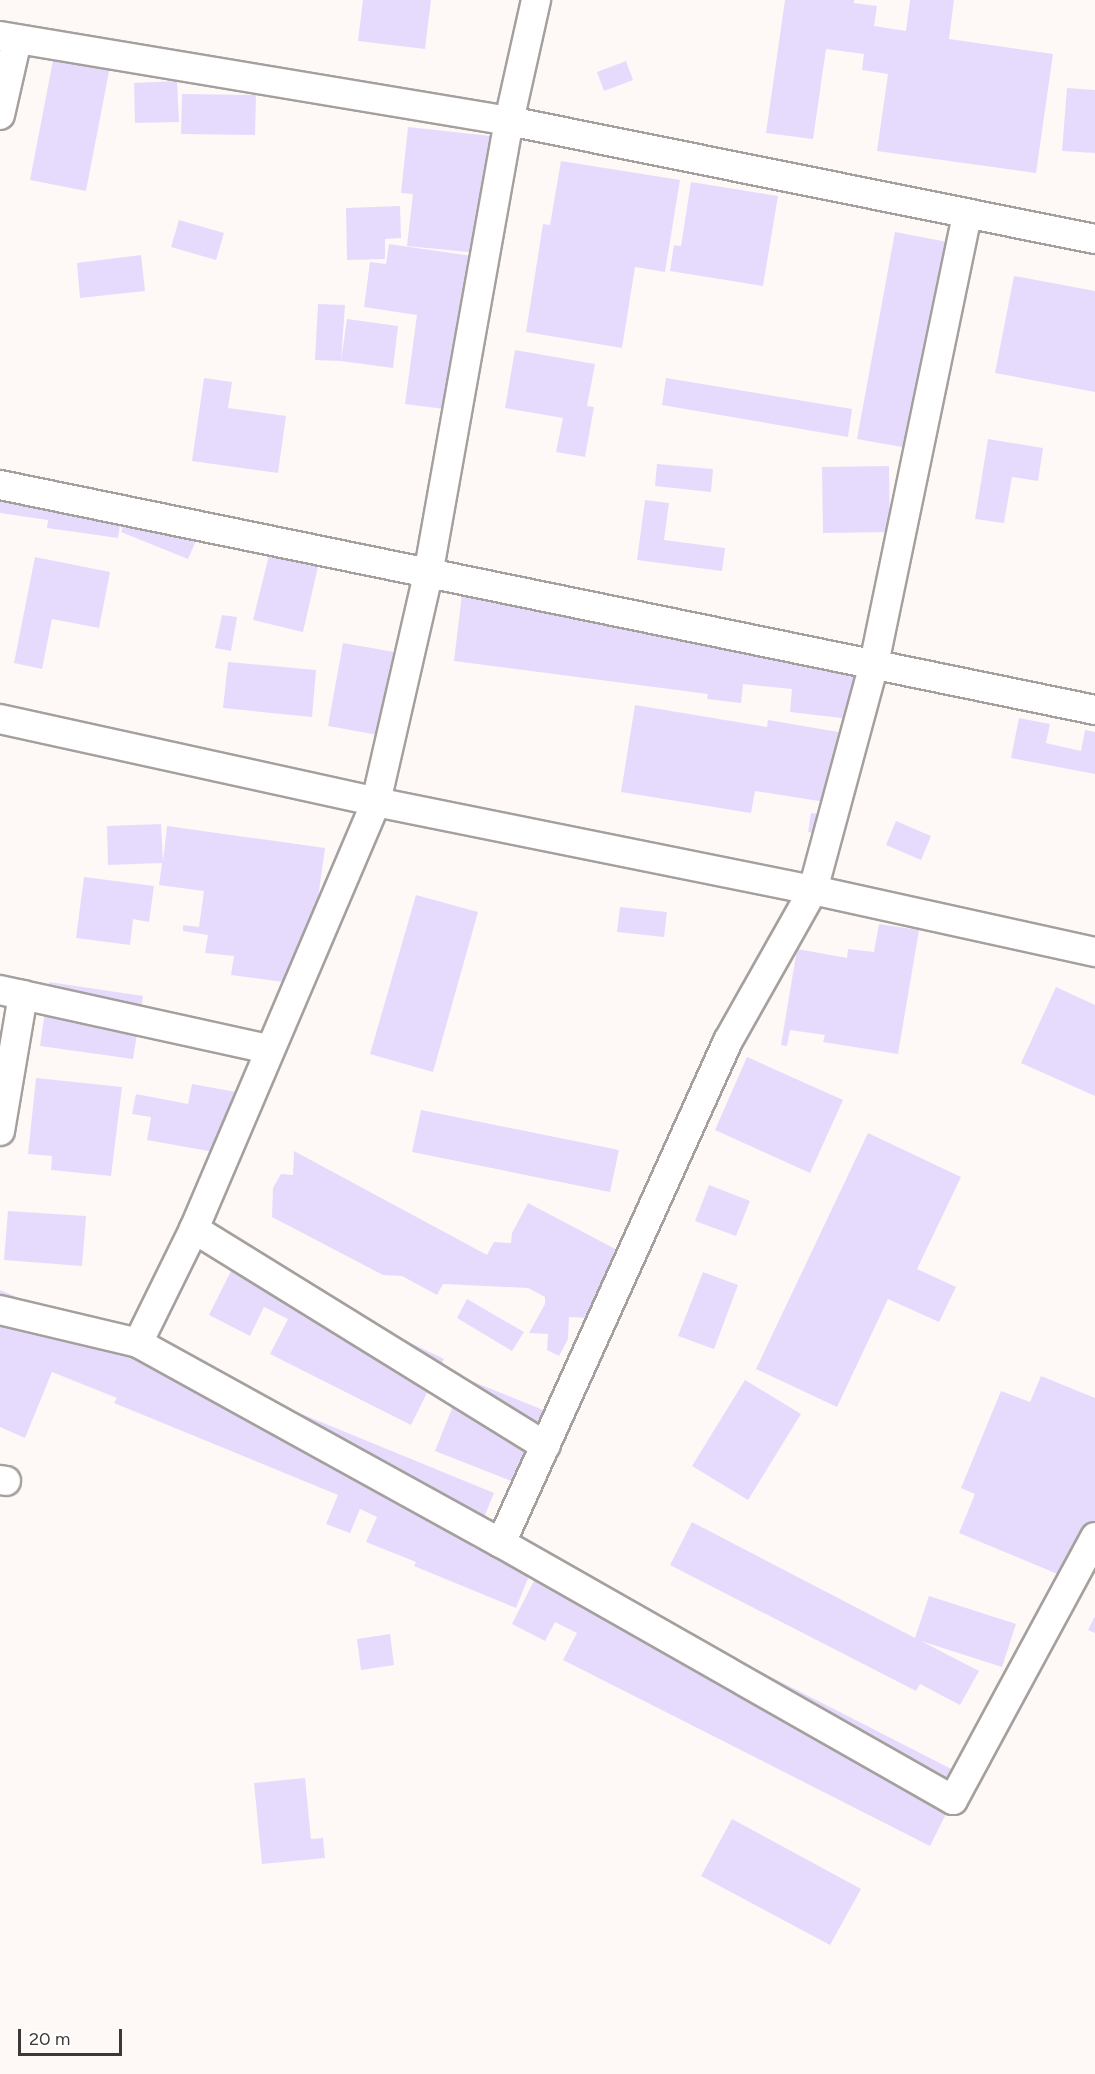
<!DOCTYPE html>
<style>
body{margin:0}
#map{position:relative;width:1095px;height:2074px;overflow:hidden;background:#fef9f6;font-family:Figtree,sans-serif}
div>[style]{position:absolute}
.building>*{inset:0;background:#e7dbfd}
.roads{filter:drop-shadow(2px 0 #a5a09d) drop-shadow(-2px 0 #a5a09d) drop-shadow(0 2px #a5a09d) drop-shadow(0 -2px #a5a09d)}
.minor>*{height:28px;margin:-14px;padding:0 14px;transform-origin:14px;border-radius:14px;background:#fff}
span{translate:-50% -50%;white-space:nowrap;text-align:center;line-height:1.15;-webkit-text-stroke:4.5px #fff;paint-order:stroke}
.scale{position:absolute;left:18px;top:2029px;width:104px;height:27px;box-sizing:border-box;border:3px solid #3b3938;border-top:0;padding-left:8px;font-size:18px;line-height:21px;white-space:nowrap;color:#3b3938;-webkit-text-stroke:4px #fff;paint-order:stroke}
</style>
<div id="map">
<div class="building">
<div style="clip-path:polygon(363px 0,431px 0,425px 49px,358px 41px)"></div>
<div style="clip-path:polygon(785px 0,854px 0,854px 3px,877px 6px,874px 26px,906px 31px,910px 0,954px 0,949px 39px,1053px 54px,1036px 173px,877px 151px,888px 74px,862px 70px,864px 54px,826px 49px,813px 139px,766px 133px)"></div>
<div style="clip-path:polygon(55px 50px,111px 61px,86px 191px,30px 180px)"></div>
<div style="clip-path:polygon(626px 61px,633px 80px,604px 91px,597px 72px)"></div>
<div style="clip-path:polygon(177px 81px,179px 122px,135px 123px,134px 83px)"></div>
<div style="clip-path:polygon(1067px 88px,1095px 90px,1095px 153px,1062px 151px)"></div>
<div style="clip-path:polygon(182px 94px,256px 95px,255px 135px,181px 134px)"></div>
<div style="clip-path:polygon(408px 127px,500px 137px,488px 254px,407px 246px,413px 194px,401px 193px)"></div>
<div style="clip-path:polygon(561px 161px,680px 180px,665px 272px,635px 267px,622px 348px,526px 332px,543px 224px,550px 225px)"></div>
<div style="clip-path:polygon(691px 182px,778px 196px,763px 286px,670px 271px,674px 245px,681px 246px)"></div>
<div style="clip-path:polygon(400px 206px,401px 238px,385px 239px,385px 259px,347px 260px,346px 208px)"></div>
<div style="clip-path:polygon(179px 220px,224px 233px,216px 260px,171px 247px)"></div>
<div style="clip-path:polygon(895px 232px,958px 244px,919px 450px,857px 439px)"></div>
<div style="clip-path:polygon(389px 244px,472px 256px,452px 410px,405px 404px,417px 315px,364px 307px,370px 262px,386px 264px)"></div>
<div style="clip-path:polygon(141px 255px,145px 291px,80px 298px,77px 263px)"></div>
<div style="clip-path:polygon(1014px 276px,1095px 291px,1095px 392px,995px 373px)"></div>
<div style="clip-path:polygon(318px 304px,345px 305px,341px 361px,315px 360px)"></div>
<div style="clip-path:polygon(347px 319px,398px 326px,393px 368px,341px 361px)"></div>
<div style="clip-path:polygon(515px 350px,595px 364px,587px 406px,594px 407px,585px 457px,556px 452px,563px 418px,505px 408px)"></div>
<div style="clip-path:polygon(204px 378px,232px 382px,228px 408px,286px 416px,278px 473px,192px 461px)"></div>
<div style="clip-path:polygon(666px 378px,852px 409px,848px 437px,662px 405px)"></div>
<div style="clip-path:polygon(988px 439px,1043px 448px,1038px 481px,1012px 477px,1004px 523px,975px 519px)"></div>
<div style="clip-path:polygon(657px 464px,713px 469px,711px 492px,655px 486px)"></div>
<div style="clip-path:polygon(889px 466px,890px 532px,823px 533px,822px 467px)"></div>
<div style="clip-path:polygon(0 491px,123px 508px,118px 538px,47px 528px,48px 520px,0 513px)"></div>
<div style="clip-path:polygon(645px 500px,669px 503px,664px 540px,725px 548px,722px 571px,637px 560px)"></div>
<div style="clip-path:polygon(130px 509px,198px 536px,188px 559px,121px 532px)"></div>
<div style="clip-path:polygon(203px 539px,322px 549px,303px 632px,253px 620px,269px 555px)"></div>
<div style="clip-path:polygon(35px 557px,110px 572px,99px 628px,52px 619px,42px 669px,14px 663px)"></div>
<div style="clip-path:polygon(463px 585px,677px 609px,674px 637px,875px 654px,867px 721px,790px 712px,792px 689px,743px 684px,741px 703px,707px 699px,708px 694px,454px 661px)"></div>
<div style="clip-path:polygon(222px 615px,237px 617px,231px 651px,215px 648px)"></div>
<div style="clip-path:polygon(343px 643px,394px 652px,378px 735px,328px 726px)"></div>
<div style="clip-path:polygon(228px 662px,316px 670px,312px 717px,223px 708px)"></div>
<div style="clip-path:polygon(635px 705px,767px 727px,768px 720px,850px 734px,838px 804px,755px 791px,751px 813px,621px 792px)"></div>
<div style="clip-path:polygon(1019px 718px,1050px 724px,1046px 743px,1081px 751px,1085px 730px,1095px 732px,1095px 774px,1011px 758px)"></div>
<div style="clip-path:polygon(811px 813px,840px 817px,836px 836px,808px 832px)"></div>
<div style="clip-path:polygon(896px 821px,931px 836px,921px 860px,886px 845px)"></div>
<div style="clip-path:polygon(161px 824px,163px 862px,167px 826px,325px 848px,306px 985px,231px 975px,234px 956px,205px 953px,208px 935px,183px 931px,183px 925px,199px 927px,204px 891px,159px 885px,162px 863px,108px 865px,107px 826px)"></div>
<div style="clip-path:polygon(84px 877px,154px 886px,149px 922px,133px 919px,130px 945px,76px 938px)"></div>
<div style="clip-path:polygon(416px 895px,478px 912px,433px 1072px,370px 1054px)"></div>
<div style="clip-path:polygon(620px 907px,667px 912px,664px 937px,617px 932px)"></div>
<div style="clip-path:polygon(879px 924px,919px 930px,898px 1054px,823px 1042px,825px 1035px,790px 1030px,787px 1046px,781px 1045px,797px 949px,847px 958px,848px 949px,874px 952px)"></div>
<div style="clip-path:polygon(49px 982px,143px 996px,133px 1059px,40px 1046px)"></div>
<div style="clip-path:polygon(1056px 987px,1095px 1005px,1095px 1096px,1021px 1063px)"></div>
<div style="clip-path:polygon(747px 1057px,843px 1100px,810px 1173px,715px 1130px)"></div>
<div style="clip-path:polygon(36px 1078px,122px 1087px,111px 1176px,51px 1170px,52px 1156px,28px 1154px)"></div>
<div style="clip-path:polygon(192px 1084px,242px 1093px,231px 1155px,147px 1140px,151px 1117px,132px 1114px,136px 1094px,188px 1104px)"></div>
<div style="clip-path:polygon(421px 1110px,619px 1150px,610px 1192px,412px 1152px)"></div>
<div style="clip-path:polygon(868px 1133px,961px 1177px,917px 1269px,956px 1287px,939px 1322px,888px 1299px,837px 1407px,756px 1369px)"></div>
<div style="clip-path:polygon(294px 1151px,487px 1255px,494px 1242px,511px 1243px,512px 1233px,528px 1203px,623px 1253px,588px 1318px,569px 1317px,568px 1339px,559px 1356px,547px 1350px,548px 1334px,529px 1333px,545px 1304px,545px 1297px,528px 1288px,443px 1284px,437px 1295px,402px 1276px,383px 1275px,272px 1217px,273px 1188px,281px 1174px,293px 1175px)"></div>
<div style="clip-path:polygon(709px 1185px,750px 1201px,736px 1236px,695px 1221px)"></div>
<div style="clip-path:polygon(8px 1211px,86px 1216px,82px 1266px,4px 1260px)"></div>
<div style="clip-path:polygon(238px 1257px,309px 1284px,333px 1296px,330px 1304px,444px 1359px,411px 1425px,270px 1354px,288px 1319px,264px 1307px,250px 1336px,209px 1315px)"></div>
<div style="clip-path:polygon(703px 1272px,738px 1285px,714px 1349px,678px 1336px)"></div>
<div style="clip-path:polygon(0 1290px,494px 1493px,472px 1547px,531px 1571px,516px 1608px,414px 1566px,416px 1562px,366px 1542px,377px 1517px,360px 1509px,350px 1533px,326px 1524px,338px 1495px,114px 1403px,117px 1398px,52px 1372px,25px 1438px,0 1427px)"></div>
<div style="clip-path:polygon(467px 1299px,524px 1332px,512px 1351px,457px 1318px)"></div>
<div style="clip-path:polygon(1041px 1376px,1095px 1398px,1095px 1526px,1072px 1580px,959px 1533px,975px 1494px,961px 1488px,1001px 1391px,1030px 1402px)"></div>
<div style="clip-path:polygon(464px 1378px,563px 1418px,534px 1490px,435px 1451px)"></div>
<div style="clip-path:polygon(745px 1380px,801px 1414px,748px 1500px,692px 1466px)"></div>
<div style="clip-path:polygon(692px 1522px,915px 1638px,929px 1596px,1016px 1624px,1002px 1667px,921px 1641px,979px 1671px,960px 1705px,920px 1684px,916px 1691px,670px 1565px)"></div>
<div style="clip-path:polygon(544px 1561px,965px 1776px,930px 1846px,563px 1660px,577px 1633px,555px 1622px,545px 1641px,512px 1624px)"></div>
<div style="clip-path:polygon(1095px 1616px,1095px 1633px,1088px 1630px)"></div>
<div style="clip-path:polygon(390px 1634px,394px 1665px,361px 1670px,357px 1639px)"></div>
<div style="clip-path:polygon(305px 1778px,311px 1839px,323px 1838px,325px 1858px,262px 1864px,254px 1783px)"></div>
<div style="clip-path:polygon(732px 1819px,861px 1889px,830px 1945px,701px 1876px)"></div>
</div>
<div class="roads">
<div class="minor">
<div style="left:0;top:36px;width:516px;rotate:9.48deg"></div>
<div style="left:509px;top:121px;width:598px;rotate:11.39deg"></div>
<div style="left:0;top:115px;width:77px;rotate:-77.2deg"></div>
<div style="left:0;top:485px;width:1118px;rotate:11.61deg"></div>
<div style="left:0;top:719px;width:385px;rotate:12.4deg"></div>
<div style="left:376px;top:802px;width:446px;rotate:11.4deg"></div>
<div style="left:813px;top:890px;width:289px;rotate:12.4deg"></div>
<div style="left:0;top:990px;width:275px;rotate:12.4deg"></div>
<div style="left:0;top:1131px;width:138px;rotate:-80.4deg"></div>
<div style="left:194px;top:1229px;width:413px;rotate:31.7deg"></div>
<div style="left:0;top:1310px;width:142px;rotate:13.4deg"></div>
<div style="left:138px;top:1343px;width:414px;rotate:28.9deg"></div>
<div style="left:501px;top:1543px;width:520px;rotate:29.62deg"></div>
<div style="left:953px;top:1800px;width:299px;rotate:-61.6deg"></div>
<div style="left:138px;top:1343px;width:127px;rotate:-63.8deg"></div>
<div style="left:194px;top:1229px;width:464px;rotate:-66.9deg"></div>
<div style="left:376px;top:802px;width:233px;rotate:-77.1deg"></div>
<div style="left:428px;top:575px;width:461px;rotate:-79.9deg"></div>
<div style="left:509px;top:121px;width:124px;rotate:-77.4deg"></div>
<div style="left:0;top:1480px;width:6px;rotate:9deg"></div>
<div style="left:501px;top:1543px;width:551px;rotate:-65.67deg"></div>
<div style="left:728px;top:1041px;width:173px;rotate:-60.6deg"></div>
<div style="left:813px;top:890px;width:234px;rotate:-74.9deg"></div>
<div style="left:874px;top:664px;width:460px;rotate:-78.3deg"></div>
</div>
</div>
<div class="scale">20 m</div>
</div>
